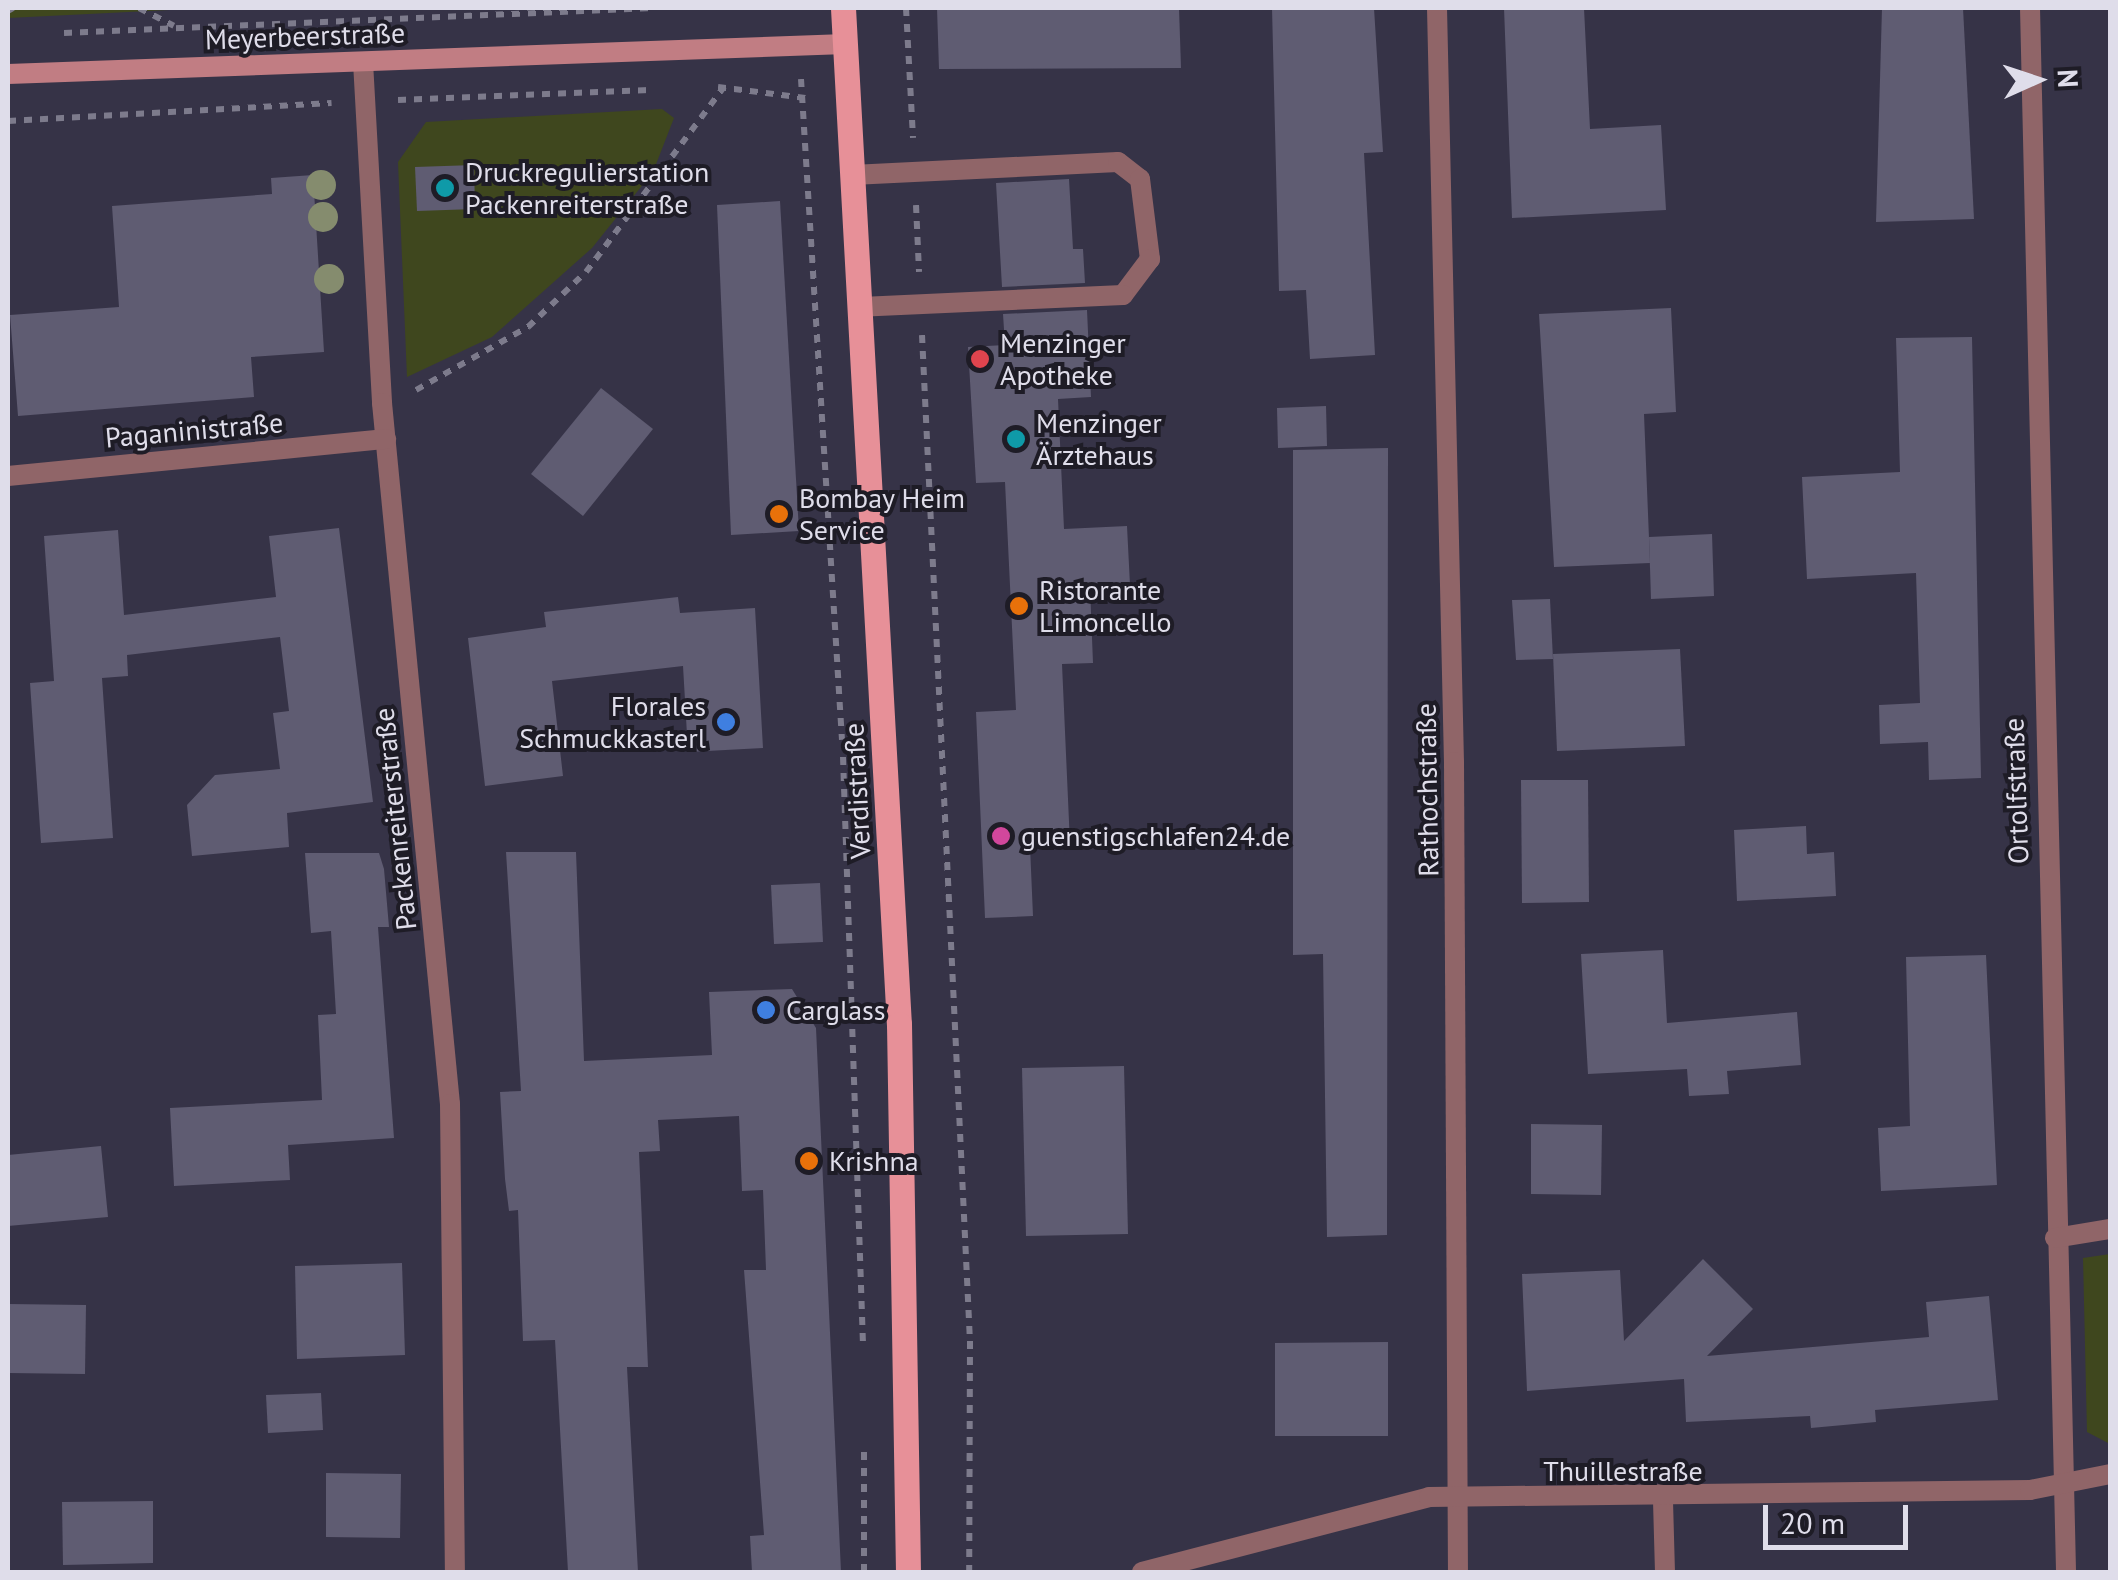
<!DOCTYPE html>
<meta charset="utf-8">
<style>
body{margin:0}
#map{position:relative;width:2118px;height:1580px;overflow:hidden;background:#363347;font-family:"PT Sans",sans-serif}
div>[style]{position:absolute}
.green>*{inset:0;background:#3f471e}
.building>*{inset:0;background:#5f5c72}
.path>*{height:6px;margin-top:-3px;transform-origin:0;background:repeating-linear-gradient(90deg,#7d7b8c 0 8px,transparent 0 16px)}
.lane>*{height:20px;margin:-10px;padding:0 10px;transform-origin:10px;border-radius:10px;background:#906568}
.street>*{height:20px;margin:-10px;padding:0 10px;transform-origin:10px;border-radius:10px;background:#906568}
.secondary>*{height:20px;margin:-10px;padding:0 10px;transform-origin:10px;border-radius:10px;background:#c17d83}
.primary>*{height:25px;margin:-12.5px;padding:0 12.5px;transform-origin:12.5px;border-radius:12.5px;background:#e79098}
.trees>*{width:30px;height:30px;margin:-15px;border-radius:50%;background:#858c6e}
.dots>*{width:28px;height:28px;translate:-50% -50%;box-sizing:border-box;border:5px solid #1e1c26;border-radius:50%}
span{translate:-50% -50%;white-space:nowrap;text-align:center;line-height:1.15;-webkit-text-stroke:8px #1e1c26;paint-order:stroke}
.street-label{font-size:28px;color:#dfddea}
.poi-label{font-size:28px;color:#dfddea}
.left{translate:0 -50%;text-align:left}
.right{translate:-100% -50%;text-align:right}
.frame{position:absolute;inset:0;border:10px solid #dfddea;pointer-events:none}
.north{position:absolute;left:1988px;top:30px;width:100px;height:100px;-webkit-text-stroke:8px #1e1c26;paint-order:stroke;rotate:87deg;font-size:28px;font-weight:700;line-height:40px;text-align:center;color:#dfddea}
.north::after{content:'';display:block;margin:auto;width:35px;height:45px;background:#dfddea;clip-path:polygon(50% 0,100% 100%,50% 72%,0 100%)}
.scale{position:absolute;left:1763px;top:1505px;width:145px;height:45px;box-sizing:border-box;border:5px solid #dfddea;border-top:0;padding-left:12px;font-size:30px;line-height:35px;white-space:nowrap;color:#dfddea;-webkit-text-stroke:8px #1e1c26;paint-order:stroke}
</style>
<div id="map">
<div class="green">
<div style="clip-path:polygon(8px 8px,209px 8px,8px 18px)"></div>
<div style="clip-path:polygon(662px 109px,674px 118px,653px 172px,592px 248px,492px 337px,407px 377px,398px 162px,426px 122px)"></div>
<div style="clip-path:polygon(2110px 1254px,2110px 1444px,2087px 1432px,2083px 1258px)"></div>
</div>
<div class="building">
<div style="clip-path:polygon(937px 8px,1179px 8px,1181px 68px,939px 69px)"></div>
<div style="clip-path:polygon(1272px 8px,1374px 8px,1383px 152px,1364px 153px,1375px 355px,1310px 359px,1306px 290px,1279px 291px)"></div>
<div style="clip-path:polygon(1504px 8px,1584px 8px,1590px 129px,1661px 125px,1666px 210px,1512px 218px)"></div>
<div style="clip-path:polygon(1882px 8px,1963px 8px,1974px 219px,1876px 222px)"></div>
<div style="clip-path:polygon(474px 165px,475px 209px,417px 211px,415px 167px)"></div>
<div style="clip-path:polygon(313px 175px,324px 352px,251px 357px,254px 397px,18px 416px,10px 315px,119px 307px,112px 206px,272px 194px,271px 178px)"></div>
<div style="clip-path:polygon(1069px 179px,1073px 249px,1083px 249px,1085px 283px,1002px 287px,996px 183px)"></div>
<div style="clip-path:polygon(780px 201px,799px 531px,731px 535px,717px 205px)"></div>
<div style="clip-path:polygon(1671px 308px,1676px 412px,1644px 414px,1650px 563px,1554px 567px,1539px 314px)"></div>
<div style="clip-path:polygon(1087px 310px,1091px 397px,1058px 399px,1064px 529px,1127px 526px,1130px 585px,1090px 587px,1093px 663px,1062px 664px,1070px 844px,1030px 846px,1033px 916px,985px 918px,976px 712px,1016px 710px,1005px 482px,976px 483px,968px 347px,1005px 345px,1003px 314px)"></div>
<div style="clip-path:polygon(1972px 337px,1981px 778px,1929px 780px,1928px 742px,1880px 744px,1879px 705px,1920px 703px,1916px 573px,1807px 579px,1802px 477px,1900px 472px,1896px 338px)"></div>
<div style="clip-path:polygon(601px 388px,653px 429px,583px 516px,531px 474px)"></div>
<div style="clip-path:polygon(1326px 406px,1327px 446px,1278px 448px,1277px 408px)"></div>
<div style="clip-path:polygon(1388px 448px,1387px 1235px,1327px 1237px,1323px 954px,1293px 955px,1293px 450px)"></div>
<div style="clip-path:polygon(339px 528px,373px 802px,287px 813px,289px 847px,192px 856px,187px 805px,215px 775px,280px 769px,273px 713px,289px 711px,280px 637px,127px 655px,128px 676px,102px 678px,113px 838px,41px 843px,30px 683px,54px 681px,44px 536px,118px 530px,124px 615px,276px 597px,269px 536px)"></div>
<div style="clip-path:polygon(1712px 534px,1714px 596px,1651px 599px,1649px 537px)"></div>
<div style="clip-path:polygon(678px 597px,680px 613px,755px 608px,763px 748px,688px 752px,683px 666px,552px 681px,563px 776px,485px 786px,468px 638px,546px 627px,544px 612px)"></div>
<div style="clip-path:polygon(1550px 599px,1553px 659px,1516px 660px,1512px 600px)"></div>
<div style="clip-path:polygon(1680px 649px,1685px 746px,1557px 751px,1553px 654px)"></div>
<div style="clip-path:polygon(1521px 780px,1588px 780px,1589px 902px,1522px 903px)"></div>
<div style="clip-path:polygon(1806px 826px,1807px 854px,1834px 852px,1836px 896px,1737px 901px,1734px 830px)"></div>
<div style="clip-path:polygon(506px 852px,576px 852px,584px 1061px,712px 1055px,709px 992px,792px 989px,816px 1028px,841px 1572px,752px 1572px,750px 1536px,764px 1535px,744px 1270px,766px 1270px,763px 1190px,742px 1191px,739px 1116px,658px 1120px,660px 1151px,639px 1152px,648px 1367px,627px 1367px,638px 1572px,568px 1572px,555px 1340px,523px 1341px,518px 1210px,509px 1211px,505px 1179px,500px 1092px,521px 1091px)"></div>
<div style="clip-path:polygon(305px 853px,379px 853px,384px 869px,389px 927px,378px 927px,394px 1138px,288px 1145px,290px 1180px,174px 1186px,170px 1108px,322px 1100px,318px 1015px,336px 1014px,331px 931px,311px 933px)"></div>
<div style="clip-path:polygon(820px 883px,823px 942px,774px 944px,771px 885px)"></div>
<div style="clip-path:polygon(1663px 950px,1667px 1023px,1797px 1012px,1801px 1065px,1727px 1071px,1729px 1094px,1689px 1096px,1687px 1069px,1588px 1074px,1581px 954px)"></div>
<div style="clip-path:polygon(1986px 955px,1997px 1185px,1881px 1191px,1878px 1128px,1910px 1126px,1906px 957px)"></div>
<div style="clip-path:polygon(1124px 1066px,1128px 1234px,1026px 1236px,1022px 1068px)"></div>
<div style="clip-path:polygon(1531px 1124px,1602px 1125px,1601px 1195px,1531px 1194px)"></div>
<div style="clip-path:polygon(101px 1146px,108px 1217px,8px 1226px,8px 1155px)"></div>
<div style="clip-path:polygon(1703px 1259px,1753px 1309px,1707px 1356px,1929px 1337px,1926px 1302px,1989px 1296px,1998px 1400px,1875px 1410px,1876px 1422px,1811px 1428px,1810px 1416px,1686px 1422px,1684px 1379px,1527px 1391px,1522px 1274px,1620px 1270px,1624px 1341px)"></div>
<div style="clip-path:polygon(402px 1263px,405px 1355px,297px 1359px,295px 1266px)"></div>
<div style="clip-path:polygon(8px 1304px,86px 1305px,85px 1374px,8px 1373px)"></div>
<div style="clip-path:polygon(1388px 1342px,1388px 1436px,1275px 1436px,1275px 1343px)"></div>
<div style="clip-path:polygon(321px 1393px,323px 1430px,268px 1433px,266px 1395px)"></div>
<div style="clip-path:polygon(326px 1473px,401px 1474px,400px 1538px,326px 1537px)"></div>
<div style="clip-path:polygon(153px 1501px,153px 1563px,63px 1565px,62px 1502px)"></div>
</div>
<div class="path">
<div style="left:139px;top:8px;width:39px;rotate:27deg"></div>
<div style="left:906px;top:8px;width:130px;rotate:86.9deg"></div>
<div style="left:8px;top:11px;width:6px;rotate:-31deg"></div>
<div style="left:64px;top:33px;width:589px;rotate:-2.43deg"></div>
<div style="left:801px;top:79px;width:662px;rotate:86.45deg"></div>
<div style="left:718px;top:87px;width:88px;rotate:7.2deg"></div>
<div style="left:398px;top:100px;width:252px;rotate:-2.3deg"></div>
<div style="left:8px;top:121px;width:324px;rotate:-3.2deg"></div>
<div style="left:916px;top:205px;width:67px;rotate:87.4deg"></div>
<div style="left:922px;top:335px;width:1007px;rotate:87.27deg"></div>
<div style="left:970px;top:1341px;width:231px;rotate:90.2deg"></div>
<div style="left:416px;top:390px;width:129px;rotate:-29.4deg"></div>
<div style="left:528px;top:327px;width:80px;rotate:-43.5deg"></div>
<div style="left:586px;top:272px;width:231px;rotate:-53.3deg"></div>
<div style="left:843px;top:757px;width:587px;rotate:88.05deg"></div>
<div style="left:864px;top:1572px;width:120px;rotate:-90deg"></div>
</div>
<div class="lane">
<div style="left:852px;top:175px;width:266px;rotate:-2.8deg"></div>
<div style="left:1118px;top:162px;width:28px;rotate:38deg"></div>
<div style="left:1140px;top:179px;width:81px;rotate:82.9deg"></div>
<div style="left:1150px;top:259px;width:45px;rotate:126.9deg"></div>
<div style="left:1123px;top:295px;width:262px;rotate:177.4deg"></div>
<div style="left:1663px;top:1501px;width:71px;rotate:88.4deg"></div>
</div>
<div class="street">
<div style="left:1437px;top:8px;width:754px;rotate:88.71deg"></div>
<div style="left:1454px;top:762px;width:810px;rotate:89.72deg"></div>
<div style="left:2030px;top:8px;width:1564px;rotate:88.68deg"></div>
<div style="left:363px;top:62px;width:342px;rotate:86.8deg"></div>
<div style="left:382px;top:403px;width:704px;rotate:84.46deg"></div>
<div style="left:450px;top:1104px;width:468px;rotate:89.4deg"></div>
<div style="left:8px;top:476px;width:380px;rotate:-5.6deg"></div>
<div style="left:2055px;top:1238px;width:56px;rotate:-9.3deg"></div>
<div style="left:1142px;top:1572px;width:297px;rotate:-14.6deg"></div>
<div style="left:1429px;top:1497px;width:601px;rotate:-0.67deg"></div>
<div style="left:2030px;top:1490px;width:82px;rotate:-11.3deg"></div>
</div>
<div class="secondary">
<div style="left:8px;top:74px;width:838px;rotate:-2.05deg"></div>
</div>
<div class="primary">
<div style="left:843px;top:8px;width:1018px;rotate:86.85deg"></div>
<div style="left:899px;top:1024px;width:548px;rotate:89.06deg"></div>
</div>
<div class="trees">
<div style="left:321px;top:185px"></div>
<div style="left:323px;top:217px"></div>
<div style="left:329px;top:279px"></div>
</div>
<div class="dots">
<div style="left:445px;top:188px;background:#0f9aa8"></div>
<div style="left:980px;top:359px;background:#e0444e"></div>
<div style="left:1016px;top:439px;background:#0f9aa8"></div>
<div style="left:779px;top:514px;background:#e8710a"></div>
<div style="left:1019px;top:606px;background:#e8710a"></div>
<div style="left:726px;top:722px;background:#3f7fe0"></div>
<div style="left:1001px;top:836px;background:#d1479c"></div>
<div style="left:766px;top:1010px;background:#3f7fe0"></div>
<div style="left:809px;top:1161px;background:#e8710a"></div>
</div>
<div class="street-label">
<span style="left:305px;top:36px;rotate:-2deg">Meyerbeerstraße</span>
<span style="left:194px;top:430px;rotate:-5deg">Paganinistraße</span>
<span style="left:1427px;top:790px;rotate:-91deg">Rathochstraße</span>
<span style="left:857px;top:791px;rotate:-93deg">Verdistraße</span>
<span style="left:2016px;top:791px;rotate:-92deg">Ortolfstraße</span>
<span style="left:395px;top:819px;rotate:-96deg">Packenreiterstraße</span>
<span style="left:1623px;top:1471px">Thuillestraße</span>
</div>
<div class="poi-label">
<span class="left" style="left:465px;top:188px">Druckregulierstation<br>Packenreiterstraße</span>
<span class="left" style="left:1000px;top:359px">Menzinger<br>Apotheke</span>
<span class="left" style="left:1036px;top:439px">Menzinger<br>Ärztehaus</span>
<span class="left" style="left:799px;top:514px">Bombay Heim<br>Service</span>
<span class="left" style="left:1039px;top:606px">Ristorante<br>Limoncello</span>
<span class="right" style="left:706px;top:722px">Florales<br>Schmuckkasterl</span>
<span class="left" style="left:1021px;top:836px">guenstigschlafen24.de</span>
<span class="left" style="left:786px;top:1010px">Carglass</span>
<span class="left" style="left:829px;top:1161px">Krishna</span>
</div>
<div class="frame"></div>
<div class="north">N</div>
<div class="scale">20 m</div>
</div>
